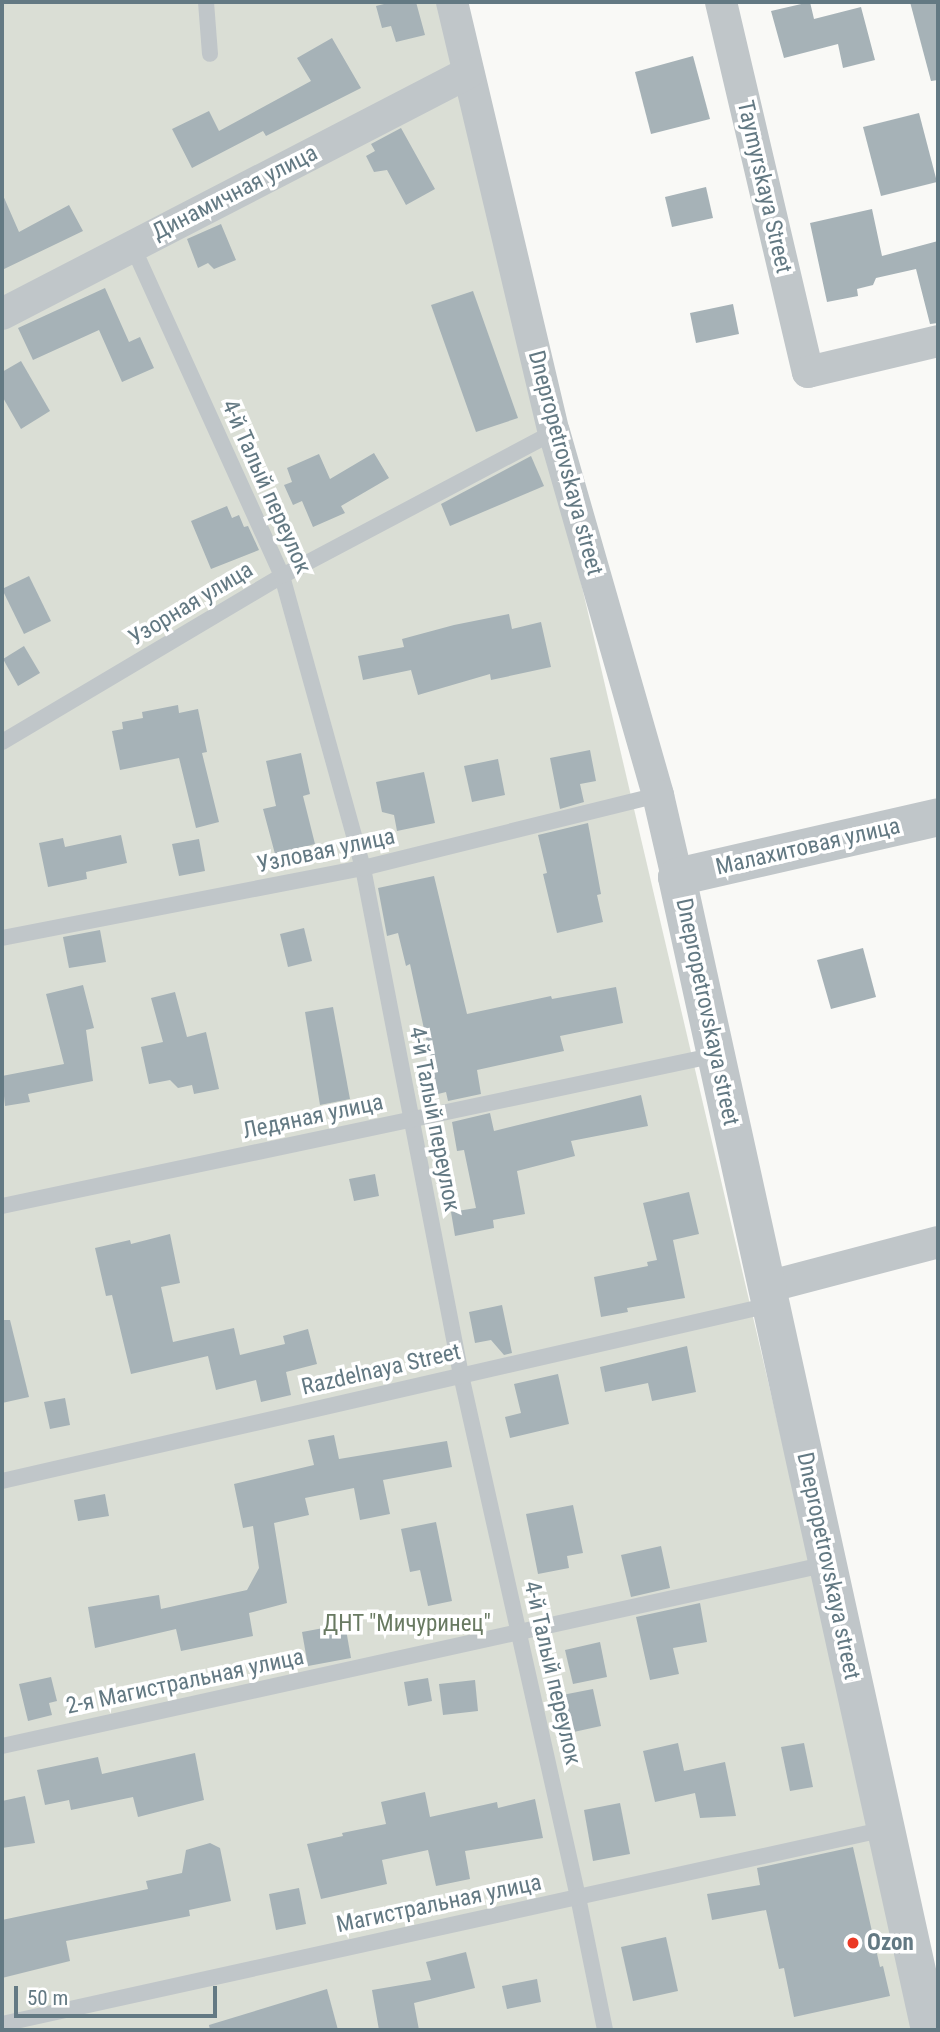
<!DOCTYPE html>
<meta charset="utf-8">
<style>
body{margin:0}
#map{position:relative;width:940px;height:2032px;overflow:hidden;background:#f9f9f6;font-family:"Roboto Condensed",sans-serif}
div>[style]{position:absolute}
.green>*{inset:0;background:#daded5}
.building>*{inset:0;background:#a6b2b7}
.service>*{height:16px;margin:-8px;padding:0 8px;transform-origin:8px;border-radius:8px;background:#c0c6c9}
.minor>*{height:32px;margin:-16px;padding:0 16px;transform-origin:16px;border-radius:16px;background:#c0c6c9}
.tertiary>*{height:38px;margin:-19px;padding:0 19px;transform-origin:19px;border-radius:19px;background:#c0c6c9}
.dots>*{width:19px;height:19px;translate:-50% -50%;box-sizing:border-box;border:4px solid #fff;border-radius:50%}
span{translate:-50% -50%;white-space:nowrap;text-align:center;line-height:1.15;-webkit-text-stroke:7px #fff;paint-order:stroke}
.street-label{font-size:23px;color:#637983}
.park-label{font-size:23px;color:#697a62}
.poi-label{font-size:23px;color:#637983;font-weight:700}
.left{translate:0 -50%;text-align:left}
.frame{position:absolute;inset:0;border:4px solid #637983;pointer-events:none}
.scale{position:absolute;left:14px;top:1986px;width:203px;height:32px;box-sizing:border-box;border:4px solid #637983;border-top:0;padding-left:9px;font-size:21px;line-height:24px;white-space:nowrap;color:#637983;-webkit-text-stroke:5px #fff;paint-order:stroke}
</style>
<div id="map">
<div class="green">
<div style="clip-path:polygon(2px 2px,445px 2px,920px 2030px,2px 2030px)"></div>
</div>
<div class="building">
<div style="clip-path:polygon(392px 2px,416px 2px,425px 35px,396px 42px,391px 26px,382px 28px,376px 6px)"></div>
<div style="clip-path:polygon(810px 2px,814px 19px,861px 7px,875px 60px,843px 68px,838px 44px,784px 58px,771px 11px)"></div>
<div style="clip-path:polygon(910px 2px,938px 2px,938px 80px,931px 81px)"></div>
<div style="clip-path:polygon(332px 38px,361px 88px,266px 136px,263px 131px,192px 168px,172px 129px,209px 111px,219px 131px,311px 81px,297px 58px)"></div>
<div style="clip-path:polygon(693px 56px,710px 119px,651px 134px,635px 72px)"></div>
<div style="clip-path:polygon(919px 113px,937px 182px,881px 196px,863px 127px)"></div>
<div style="clip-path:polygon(401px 128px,435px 189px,406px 205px,387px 170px,374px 172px,366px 156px,375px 151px,371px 144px)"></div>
<div style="clip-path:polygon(706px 187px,713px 218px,672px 227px,665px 197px)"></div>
<div style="clip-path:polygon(2px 193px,19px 232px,69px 205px,83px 231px,2px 270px)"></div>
<div style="clip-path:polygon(872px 209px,882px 256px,938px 241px,938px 323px,930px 324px,916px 269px,876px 278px,873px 285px,857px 289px,858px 296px,827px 302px,810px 223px)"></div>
<div style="clip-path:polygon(221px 224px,236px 260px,214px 269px,208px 263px,198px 268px,187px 239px)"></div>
<div style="clip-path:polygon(105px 288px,129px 342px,140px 337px,154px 368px,122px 382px,99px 330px,33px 360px,18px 328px)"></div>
<div style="clip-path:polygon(473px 291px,518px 418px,476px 432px,431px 305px)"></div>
<div style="clip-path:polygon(733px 304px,739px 334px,696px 343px,690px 313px)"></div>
<div style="clip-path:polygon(21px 361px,50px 411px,21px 429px,2px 396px,2px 372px)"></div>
<div style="clip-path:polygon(374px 453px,389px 478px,341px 506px,345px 513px,313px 527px,302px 501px,293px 505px,284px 485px,292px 482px,287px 468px,319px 454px,330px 479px)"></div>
<div style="clip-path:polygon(531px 456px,544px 486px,450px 526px,441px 504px)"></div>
<div style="clip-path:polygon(227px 506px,232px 518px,239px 515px,244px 527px,248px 526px,259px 550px,211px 569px,191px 521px)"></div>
<div style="clip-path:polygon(29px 576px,51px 621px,24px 634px,2px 589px)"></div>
<div style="clip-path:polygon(509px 614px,512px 629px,541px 622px,551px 667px,491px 680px,490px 674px,418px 695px,411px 670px,363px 680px,358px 656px,404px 647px,402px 639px,454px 625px)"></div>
<div style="clip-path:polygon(24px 646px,40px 673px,18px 686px,3px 659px)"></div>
<div style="clip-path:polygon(178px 705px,179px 713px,198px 709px,207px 752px,202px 753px,219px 822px,196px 828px,179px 758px,120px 770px,112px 731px,123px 729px,122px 722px,143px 718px,142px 712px)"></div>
<div style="clip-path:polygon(590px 750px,596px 781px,580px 784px,584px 802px,560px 809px,550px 758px)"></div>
<div style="clip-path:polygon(301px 753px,310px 794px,303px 796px,315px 844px,275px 854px,263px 809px,276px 806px,266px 761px)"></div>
<div style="clip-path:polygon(498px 759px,505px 795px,472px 802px,464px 766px)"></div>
<div style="clip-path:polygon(424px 772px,435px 823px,397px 831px,394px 815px,382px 812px,376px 782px)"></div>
<div style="clip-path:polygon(588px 823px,601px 894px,597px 895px,603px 922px,557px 933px,543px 874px,547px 873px,538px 835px)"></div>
<div style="clip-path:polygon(121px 835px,127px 863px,86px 872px,87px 879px,48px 887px,39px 843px,63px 838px,65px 847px)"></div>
<div style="clip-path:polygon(199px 839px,205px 871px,179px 876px,172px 844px)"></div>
<div style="clip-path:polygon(434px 876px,467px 1014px,551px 996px,552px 999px,616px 987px,623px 1023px,560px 1036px,564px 1051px,477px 1070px,481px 1094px,448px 1101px,446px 1092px,438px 1094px,410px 964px,406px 966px,398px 933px,387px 936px,378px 888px)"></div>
<div style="clip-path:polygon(304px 928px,312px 961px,288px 967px,280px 934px)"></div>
<div style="clip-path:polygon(100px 930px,106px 962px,69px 968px,63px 937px)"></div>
<div style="clip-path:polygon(863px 948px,876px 997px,831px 1009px,817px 960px)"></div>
<div style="clip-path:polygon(83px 985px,94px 1028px,86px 1030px,93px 1081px,28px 1094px,30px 1102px,5px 1106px,2px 1076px,64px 1064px,46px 994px)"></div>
<div style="clip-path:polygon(175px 992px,187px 1037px,206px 1032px,219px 1089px,194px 1094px,192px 1085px,178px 1088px,170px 1080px,149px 1084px,141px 1047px,163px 1042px,151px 998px)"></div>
<div style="clip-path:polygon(333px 1007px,350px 1099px,320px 1105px,305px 1012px)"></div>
<div style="clip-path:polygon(641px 1095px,648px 1126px,571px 1141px,575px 1156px,517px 1171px,525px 1214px,493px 1220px,494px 1228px,455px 1236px,451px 1212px,476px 1208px,464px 1150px,457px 1151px,452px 1122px,490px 1113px,494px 1131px)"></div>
<div style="clip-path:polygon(375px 1174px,379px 1196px,354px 1201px,349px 1179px)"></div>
<div style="clip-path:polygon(689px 1192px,699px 1234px,673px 1240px,685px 1298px,627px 1308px,628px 1312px,601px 1317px,594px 1277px,648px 1266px,647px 1262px,657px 1260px,643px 1203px)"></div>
<div style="clip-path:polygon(170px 1234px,180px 1283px,161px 1287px,173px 1342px,234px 1328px,240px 1355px,285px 1344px,283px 1336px,308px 1329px,317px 1364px,286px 1372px,291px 1395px,261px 1402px,256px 1380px,216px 1390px,208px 1356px,131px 1374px,112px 1295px,106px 1296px,95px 1248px,130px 1240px,131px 1244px)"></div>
<div style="clip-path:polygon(502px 1305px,512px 1353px,504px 1355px,491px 1340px,475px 1343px,469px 1312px)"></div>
<div style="clip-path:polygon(2px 1320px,10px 1320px,29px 1397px,2px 1403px)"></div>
<div style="clip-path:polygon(687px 1346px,696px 1392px,652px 1401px,648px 1383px,605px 1392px,600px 1367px)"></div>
<div style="clip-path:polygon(558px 1374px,569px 1424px,510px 1438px,505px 1417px,521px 1413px,514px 1384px)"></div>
<div style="clip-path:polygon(65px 1398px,70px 1425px,50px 1429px,44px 1402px)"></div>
<div style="clip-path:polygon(334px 1435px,339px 1459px,447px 1441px,452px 1467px,383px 1480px,390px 1514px,360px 1520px,354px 1488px,305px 1498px,309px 1515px,274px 1523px,287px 1603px,249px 1613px,253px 1636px,181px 1651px,176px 1629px,95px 1648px,88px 1607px,159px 1595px,161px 1609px,247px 1590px,259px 1568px,253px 1526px,243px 1528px,234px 1484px,314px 1465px,308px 1440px)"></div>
<div style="clip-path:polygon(105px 1494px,109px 1516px,78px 1521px,74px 1500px)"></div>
<div style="clip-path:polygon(573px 1505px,583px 1553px,567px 1556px,569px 1568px,538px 1574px,526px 1514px)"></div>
<div style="clip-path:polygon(436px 1522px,452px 1601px,428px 1606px,420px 1570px,410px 1572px,401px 1529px)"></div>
<div style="clip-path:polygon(661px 1546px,670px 1588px,631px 1597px,621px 1555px)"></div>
<div style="clip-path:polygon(700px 1603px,707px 1642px,673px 1648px,679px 1674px,650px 1680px,636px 1617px)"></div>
<div style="clip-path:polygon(345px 1624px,351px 1658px,308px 1666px,302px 1632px)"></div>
<div style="clip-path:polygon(600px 1642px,607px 1677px,573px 1684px,565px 1650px)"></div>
<div style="clip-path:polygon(51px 1677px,57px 1701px,49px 1703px,52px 1715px,28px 1721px,19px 1684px)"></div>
<div style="clip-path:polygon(428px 1678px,432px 1701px,408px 1706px,404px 1682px)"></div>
<div style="clip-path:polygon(475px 1680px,478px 1711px,443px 1715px,439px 1684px)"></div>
<div style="clip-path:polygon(593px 1689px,601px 1726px,560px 1735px,552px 1697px)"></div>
<div style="clip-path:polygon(678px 1743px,684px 1771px,725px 1762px,736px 1816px,700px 1818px,695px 1793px,655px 1802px,643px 1751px)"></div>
<div style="clip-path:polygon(804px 1743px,813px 1787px,790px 1791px,781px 1747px)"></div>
<div style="clip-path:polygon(195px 1753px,204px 1800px,138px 1817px,133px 1797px,71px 1810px,69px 1800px,45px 1805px,37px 1770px,98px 1757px,102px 1774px)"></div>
<div style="clip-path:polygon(425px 1792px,430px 1817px,497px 1802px,498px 1808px,535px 1799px,543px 1838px,465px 1851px,470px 1879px,436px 1886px,428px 1850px,382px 1860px,387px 1884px,321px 1899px,307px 1844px,343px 1836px,342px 1833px,386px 1824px,381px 1802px)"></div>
<div style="clip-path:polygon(25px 1796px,35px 1843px,2px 1848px,2px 1801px)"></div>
<div style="clip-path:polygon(620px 1803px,630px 1854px,593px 1861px,584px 1810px)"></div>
<div style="clip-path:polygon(210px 1843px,220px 1848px,231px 1901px,189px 1910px,190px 1916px,66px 1941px,70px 1961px,2px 1978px,2px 1920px,148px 1889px,146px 1881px,182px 1873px,186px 1850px)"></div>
<div style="clip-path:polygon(853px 1847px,880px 1967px,883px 1966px,890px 1996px,794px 2017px,784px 1968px,779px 1969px,766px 1910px,712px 1920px,707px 1894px,760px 1885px,757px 1868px)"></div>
<div style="clip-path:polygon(299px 1888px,306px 1924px,276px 1930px,269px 1894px)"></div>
<div style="clip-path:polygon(666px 1937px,678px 1991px,633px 2001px,621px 1947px)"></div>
<div style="clip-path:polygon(466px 1952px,475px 1988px,414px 2003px,419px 2030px,379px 2030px,372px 1990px,431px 1980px,426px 1962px)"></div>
<div style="clip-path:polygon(537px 1979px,541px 2002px,507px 2009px,502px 1986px)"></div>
<div style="clip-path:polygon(327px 1989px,338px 2030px,210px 2030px,209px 2025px)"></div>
</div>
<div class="service">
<div style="left:206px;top:2px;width:52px;rotate:85.6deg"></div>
<div style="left:132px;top:245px;width:363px;rotate:65.6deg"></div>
<div style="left:282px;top:576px;width:303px;rotate:74.5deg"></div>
<div style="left:363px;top:868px;width:516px;rotate:79.06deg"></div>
<div style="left:461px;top:1375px;width:535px;rotate:77.37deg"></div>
<div style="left:578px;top:1897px;width:136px;rotate:78.5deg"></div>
<div style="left:2px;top:742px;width:326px;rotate:-30.7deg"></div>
<div style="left:282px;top:576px;width:308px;rotate:-27.9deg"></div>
<div style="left:2px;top:938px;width:368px;rotate:-11deg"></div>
<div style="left:363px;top:868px;width:304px;rotate:-13.9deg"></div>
<div style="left:2px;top:1206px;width:730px;rotate:-11.94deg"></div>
<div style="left:2px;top:1481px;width:788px;rotate:-12.91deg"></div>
<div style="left:2px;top:1746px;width:846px;rotate:-12.43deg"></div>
<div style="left:2px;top:2024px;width:905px;rotate:-12.44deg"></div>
</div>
<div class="minor">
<div style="left:452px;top:2px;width:442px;rotate:76.7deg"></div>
<div style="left:554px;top:432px;width:378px;rotate:74deg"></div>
<div style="left:658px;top:795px;width:84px;rotate:77deg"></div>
<div style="left:721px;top:2px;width:380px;rotate:76.8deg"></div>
<div style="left:808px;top:372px;width:134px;rotate:-13.4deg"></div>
<div style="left:2px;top:314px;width:525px;rotate:-27.35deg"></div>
<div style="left:767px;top:1287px;width:177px;rotate:-14.7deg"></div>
</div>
<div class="tertiary">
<div style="left:930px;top:2030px;width:1180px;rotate:-102.38deg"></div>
<div style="left:677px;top:877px;width:268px;rotate:-12.9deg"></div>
</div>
<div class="dots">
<div style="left:853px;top:1943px;background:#eb3824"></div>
</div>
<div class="street-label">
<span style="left:764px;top:187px;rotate:77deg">Taymyrskaya Street</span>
<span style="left:235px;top:193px;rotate:-27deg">Динамичная улица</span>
<span style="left:565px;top:463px;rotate:75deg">Dnepropetrovskaya street</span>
<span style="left:266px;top:487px;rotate:66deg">4-й Талый переулок</span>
<span style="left:191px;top:604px;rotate:-31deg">Узорная улица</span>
<span style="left:808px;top:847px;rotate:-13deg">Малахитовая улица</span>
<span style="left:326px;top:851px;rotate:-12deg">Узловая улица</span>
<span style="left:707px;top:1012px;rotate:78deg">Dnepropetrovskaya street</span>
<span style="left:313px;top:1117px;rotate:-12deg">Ледяная улица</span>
<span style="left:434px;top:1119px;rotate:79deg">4-й Талый переулок</span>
<span style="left:381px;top:1370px;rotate:-13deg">Razdelnaya Street</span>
<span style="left:828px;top:1566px;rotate:78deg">Dnepropetrovskaya street</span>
<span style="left:552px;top:1673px;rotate:77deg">4-й Талый переулок</span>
<span style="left:185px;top:1682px;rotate:-12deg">2-я Магистральная улица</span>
<span style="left:439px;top:1904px;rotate:-12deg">Магистральная улица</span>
</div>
<div class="park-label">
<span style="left:407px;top:1624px">ДНТ "Мичуринец"</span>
</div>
<div class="poi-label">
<span class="left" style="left:867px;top:1943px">Ozon</span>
</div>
<div class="frame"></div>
<div class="scale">50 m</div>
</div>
